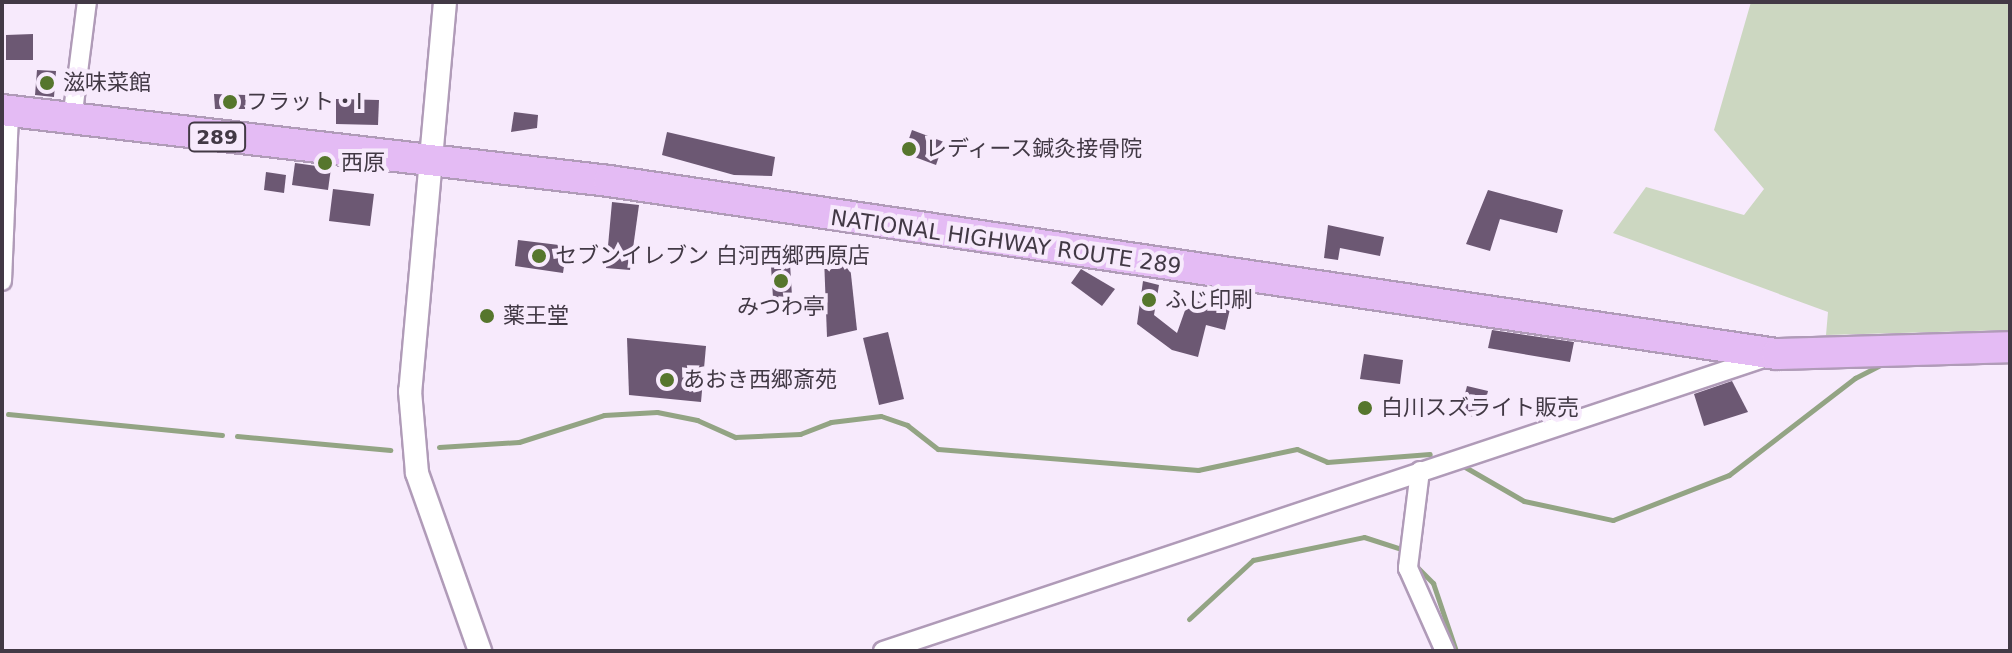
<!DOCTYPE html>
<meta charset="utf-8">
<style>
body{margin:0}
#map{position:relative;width:2012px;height:653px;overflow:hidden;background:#f7eafc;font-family:"DejaVu Sans","Noto Sans JP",sans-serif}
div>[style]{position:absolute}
.green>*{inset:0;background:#ccd7c1}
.stream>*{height:5px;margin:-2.5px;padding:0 2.5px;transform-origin:2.5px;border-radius:2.5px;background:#93a484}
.building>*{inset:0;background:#6c5873}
.roads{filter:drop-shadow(2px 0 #b09bb8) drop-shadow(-2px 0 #b09bb8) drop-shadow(0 2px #b09bb8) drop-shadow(0 -2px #b09bb8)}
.minor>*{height:18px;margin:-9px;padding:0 9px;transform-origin:9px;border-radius:9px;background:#fff}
.tertiary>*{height:22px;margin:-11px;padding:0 11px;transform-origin:11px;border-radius:11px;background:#fff}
.trunk>*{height:30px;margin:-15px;padding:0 15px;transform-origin:15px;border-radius:15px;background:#e4bbf4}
.dots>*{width:22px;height:22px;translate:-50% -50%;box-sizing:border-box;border:4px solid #f7eafc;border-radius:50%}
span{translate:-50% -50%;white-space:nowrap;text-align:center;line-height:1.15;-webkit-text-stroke:8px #f7eafc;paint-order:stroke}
.shield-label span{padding:2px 6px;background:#f7eafc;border:2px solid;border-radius:6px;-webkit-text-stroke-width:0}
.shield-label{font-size:20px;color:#423945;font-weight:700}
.poi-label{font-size:22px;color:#423945}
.left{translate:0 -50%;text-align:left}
.street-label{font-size:22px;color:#423945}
.frame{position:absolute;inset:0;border:4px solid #423945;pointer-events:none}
</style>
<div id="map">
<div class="green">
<div style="clip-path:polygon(1751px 2px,2010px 2px,2010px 330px,1826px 335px,1828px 312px,1613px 233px,1646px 187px,1744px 215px,1764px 189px,1714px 130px)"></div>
</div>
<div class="stream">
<div style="left:8px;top:414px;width:215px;rotate:5.6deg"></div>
<div style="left:237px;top:436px;width:154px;rotate:5.2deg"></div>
<div style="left:439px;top:447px;width:80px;rotate:-3.6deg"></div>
<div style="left:519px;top:442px;width:89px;rotate:-17.6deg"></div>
<div style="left:604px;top:415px;width:53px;rotate:-3.2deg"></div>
<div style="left:657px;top:412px;width:41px;rotate:11.3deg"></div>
<div style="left:697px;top:420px;width:42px;rotate:24.1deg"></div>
<div style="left:735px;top:437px;width:65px;rotate:-2.6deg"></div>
<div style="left:800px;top:434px;width:33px;rotate:-21deg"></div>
<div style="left:831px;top:422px;width:50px;rotate:-6.8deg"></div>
<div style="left:881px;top:416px;width:28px;rotate:19deg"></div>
<div style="left:907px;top:425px;width:39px;rotate:38deg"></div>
<div style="left:938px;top:449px;width:261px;rotate:4.6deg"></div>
<div style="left:1198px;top:470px;width:101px;rotate:-12deg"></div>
<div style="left:1297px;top:449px;width:33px;rotate:23deg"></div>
<div style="left:1327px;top:462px;width:103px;rotate:-4.4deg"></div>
<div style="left:1465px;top:467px;width:68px;rotate:30deg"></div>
<div style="left:1524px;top:501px;width:91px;rotate:12.1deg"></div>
<div style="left:1613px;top:520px;width:124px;rotate:-21.2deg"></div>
<div style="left:1729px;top:475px;width:159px;rotate:-37.6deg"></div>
<div style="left:1855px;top:378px;width:30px;rotate:-27deg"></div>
<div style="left:1417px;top:567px;width:23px;rotate:45deg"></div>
<div style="left:1433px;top:583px;width:72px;rotate:71.3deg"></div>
<div style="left:1189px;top:619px;width:87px;rotate:-42.7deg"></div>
<div style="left:1253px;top:560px;width:113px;rotate:-11.7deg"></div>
<div style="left:1364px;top:537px;width:38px;rotate:18deg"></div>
</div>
<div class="building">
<div style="clip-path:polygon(33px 34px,33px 60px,6px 60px,6px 35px)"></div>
<div style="clip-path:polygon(37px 70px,56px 71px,54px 97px,35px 95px)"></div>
<div style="clip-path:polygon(214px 94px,246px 95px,245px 109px,215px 109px)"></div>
<div style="clip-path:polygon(336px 99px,379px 100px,378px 125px,336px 124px)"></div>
<div style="clip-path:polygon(514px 112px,538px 115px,537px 128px,511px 132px)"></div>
<div style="clip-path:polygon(912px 130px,944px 142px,936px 165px,904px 153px)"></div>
<div style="clip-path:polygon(667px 132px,775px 157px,772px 176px,734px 175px,662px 155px)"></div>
<div style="clip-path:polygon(295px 163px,331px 168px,328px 190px,292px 185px)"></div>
<div style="clip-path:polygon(266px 172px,286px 175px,284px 193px,264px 190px)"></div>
<div style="clip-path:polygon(333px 189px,374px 194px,370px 226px,329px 221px)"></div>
<div style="clip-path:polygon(1488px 190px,1563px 210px,1557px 233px,1500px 219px,1490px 251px,1466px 244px)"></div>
<div style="clip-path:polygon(612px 202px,639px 205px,630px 270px,606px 268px)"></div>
<div style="clip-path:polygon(1328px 225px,1384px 237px,1380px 256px,1340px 248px,1338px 260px,1324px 258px)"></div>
<div style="clip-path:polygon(518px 240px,567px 246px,563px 273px,515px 266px)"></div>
<div style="clip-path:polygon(849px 256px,857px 330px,827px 337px,824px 257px)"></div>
<div style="clip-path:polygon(790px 264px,792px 296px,773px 298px,771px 266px)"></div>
<div style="clip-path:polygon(1081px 269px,1115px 289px,1102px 306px,1071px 283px)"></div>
<div style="clip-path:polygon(1143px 281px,1159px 285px,1154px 315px,1177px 333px,1189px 299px,1230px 309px,1225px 330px,1206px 325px,1198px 357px,1172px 350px,1137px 324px)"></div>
<div style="clip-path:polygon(1492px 330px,1574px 342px,1570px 362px,1488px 348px)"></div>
<div style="clip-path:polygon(888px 332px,904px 399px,879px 405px,863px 338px)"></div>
<div style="clip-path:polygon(627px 338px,706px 346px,701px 402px,629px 395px)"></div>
<div style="clip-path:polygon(1364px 354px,1403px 360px,1400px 384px,1360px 379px)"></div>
<div style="clip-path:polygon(1732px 381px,1748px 412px,1704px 426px,1694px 394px)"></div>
<div style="clip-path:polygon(1467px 386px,1488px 391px,1481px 419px,1460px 413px)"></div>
</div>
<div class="roads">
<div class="minor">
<div style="left:72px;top:120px;width:119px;rotate:-82.8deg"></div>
<div style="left:2px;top:281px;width:170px;rotate:-87.6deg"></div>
<div style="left:1420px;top:471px;width:98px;rotate:97.1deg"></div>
<div style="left:1408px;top:568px;width:91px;rotate:66deg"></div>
<div style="left:883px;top:651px;width:932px;rotate:-18.4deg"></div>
</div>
<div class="tertiary">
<div style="left:445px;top:2px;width:391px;rotate:95.1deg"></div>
<div style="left:410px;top:391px;width:82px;rotate:85.1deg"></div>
<div style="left:417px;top:473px;width:189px;rotate:70.5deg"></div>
</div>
<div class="trunk">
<div style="left:2px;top:110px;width:611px;rotate:6.67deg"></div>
<div style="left:609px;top:181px;width:1181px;rotate:8.43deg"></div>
<div style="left:1777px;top:354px;width:233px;rotate:-1.7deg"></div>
</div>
</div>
<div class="dots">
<div style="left:47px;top:83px;background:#56762d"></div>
<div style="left:230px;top:102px;background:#56762d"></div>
<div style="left:909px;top:149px;background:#56762d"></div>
<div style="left:325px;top:163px;background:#56762d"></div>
<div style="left:539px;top:256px;background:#56762d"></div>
<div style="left:781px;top:281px;background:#56762d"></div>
<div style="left:1149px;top:300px;background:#56762d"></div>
<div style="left:487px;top:316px;background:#56762d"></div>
<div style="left:667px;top:380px;background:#56762d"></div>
<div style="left:1365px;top:408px;background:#56762d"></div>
</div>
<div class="shield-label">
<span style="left:217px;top:137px">289</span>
</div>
<div class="poi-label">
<span class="left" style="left:63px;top:83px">滋味菜館</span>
<span class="left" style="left:246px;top:102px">フラット・Ⅰ</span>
<span class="left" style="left:925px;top:149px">レディース鍼灸接骨院</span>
<span class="left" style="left:341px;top:163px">西原</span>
<span class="left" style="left:555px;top:256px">セブンイレブン 白河西郷西原店</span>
<span class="left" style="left:1165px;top:300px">ふじ印刷</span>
<span style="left:781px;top:307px">みつわ亭</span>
<span class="left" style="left:503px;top:316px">薬王堂</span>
<span class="left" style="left:683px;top:380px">あおき西郷斎苑</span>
<span class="left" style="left:1381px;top:408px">白川スズライト販売</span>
</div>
<div class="street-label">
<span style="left:1006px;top:242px;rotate:8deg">NATIONAL HIGHWAY ROUTE 289</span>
</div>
<div class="frame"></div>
</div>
